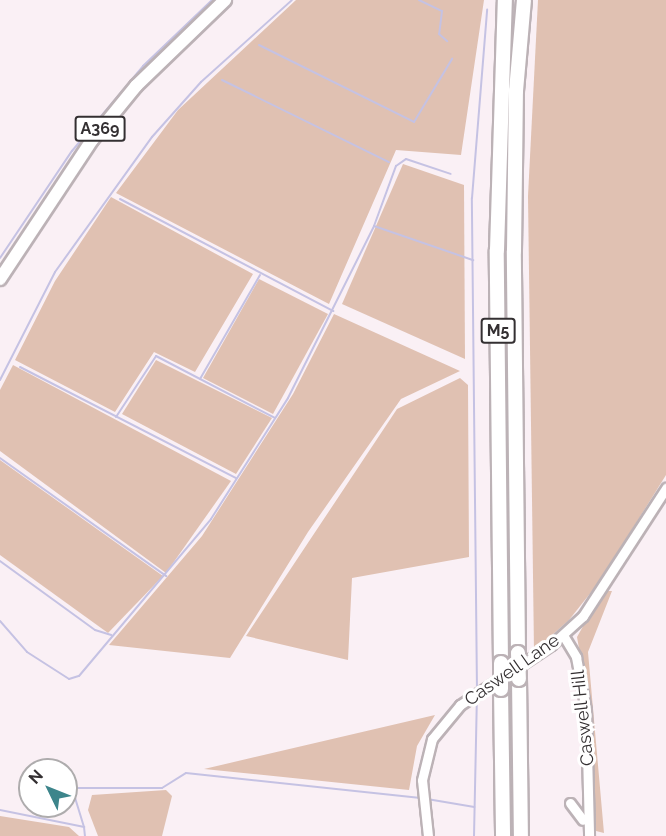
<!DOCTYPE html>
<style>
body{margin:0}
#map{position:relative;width:666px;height:836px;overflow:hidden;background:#faf0f5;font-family:Raleway,sans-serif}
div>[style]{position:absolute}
.green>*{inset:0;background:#e0c1b2}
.stream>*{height:2px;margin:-1px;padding:0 1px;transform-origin:1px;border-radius:1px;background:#c5c2e3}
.roads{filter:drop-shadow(2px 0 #bcb2b6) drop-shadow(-2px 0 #bcb2b6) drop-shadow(0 2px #bcb2b6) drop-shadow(0 -2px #bcb2b6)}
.minor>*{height:9px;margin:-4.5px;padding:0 4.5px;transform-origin:4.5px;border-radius:4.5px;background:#fff}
.major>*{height:12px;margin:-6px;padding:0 6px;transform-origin:6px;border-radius:6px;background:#fff}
.highway>*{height:14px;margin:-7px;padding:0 7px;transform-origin:7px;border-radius:7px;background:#fff}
.bridges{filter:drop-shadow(2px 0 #bcb2b6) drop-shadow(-2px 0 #bcb2b6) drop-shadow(0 2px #bcb2b6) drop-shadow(0 -2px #bcb2b6)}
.highway-bridge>*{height:14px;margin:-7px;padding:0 7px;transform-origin:7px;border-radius:7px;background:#fff}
span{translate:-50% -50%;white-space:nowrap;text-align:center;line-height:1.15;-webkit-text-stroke:6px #fff;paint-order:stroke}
.shield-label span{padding:2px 4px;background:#fff;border:2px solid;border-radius:4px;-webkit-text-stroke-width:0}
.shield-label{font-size:16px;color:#343032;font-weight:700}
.street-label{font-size:18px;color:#343032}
.north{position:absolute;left:18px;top:758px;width:60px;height:60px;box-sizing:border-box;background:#fff;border:2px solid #aeacad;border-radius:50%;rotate:313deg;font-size:16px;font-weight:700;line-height:24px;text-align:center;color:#343032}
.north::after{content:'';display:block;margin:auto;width:21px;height:27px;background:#3d858b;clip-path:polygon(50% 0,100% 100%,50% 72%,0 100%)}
</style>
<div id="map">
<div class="green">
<div style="clip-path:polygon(296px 0,484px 0,461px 155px,396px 150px,329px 304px,116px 193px,178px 110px)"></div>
<div style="clip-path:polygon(538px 0,666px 0,666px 475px,600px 581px,569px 620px,534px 651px,528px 196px)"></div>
<div style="clip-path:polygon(403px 164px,464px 185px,465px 359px,342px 304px)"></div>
<div style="clip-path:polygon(111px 197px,253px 274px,195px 372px,154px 352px,115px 412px,15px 360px,55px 281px)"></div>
<div style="clip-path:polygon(259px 279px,328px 314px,273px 414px,203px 378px)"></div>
<div style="clip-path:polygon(334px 314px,460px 371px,401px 399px,308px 532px,230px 658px,109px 645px,202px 536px,293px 394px)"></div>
<div style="clip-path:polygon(156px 360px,272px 418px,236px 474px,122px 414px)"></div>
<div style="clip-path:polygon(13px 365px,231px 481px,166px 573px,0 451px,0 390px)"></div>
<div style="clip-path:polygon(460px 378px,468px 385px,469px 557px,352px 578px,348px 660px,246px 636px,397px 409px)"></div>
<div style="clip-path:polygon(0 460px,163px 576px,108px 633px,0 555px)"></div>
<div style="clip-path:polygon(603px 591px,612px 591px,588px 652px,604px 833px,596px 831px,595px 821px,588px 699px,577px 637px)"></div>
<div style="clip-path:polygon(435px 715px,417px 746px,409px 790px,204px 769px)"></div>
<div style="clip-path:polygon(166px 790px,172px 796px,162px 836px,98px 836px,88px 810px,92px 795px)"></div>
<div style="clip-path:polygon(0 816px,69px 827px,79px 836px,0 836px)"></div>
</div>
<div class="stream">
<div style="left:419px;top:0;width:25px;rotate:26deg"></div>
<div style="left:442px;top:11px;width:23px;rotate:97deg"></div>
<div style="left:439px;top:34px;width:11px;rotate:41deg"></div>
<div style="left:259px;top:45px;width:173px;rotate:26.4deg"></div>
<div style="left:414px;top:122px;width:74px;rotate:-58.9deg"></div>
<div style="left:222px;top:80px;width:186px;rotate:26.2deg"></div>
<div style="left:120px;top:199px;width:241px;rotate:27.7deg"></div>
<div style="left:374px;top:226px;width:105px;rotate:19deg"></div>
<div style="left:0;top:258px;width:129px;rotate:-56.1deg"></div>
<div style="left:72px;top:151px;width:111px;rotate:-50.1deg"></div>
<div style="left:143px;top:66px;width:95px;rotate:-43.7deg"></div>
<div style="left:20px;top:367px;width:243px;rotate:27.2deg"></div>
<div style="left:200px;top:379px;width:120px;rotate:-60deg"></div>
<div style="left:0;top:380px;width:121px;rotate:-63deg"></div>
<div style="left:55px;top:272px;width:166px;rotate:-54.3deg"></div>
<div style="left:152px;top:137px;width:74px;rotate:-48.3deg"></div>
<div style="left:201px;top:82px;width:122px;rotate:-42deg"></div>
<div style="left:116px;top:417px;width:73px;rotate:-56.7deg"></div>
<div style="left:156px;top:356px;width:134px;rotate:27.5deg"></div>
<div style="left:0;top:458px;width:204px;rotate:35.4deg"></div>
<div style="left:0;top:561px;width:117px;rotate:36deg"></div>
<div style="left:95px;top:630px;width:17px;rotate:17deg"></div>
<div style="left:0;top:621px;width:41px;rotate:48.9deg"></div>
<div style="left:27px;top:652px;width:50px;rotate:32.7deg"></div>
<div style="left:69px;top:679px;width:10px;rotate:-17deg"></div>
<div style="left:79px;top:676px;width:205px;rotate:-49.9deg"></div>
<div style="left:211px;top:519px;width:143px;rotate:-57.5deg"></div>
<div style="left:288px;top:398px;width:192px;rotate:-63.4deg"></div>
<div style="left:374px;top:226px;width:64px;rotate:-69.9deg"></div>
<div style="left:396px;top:166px;width:12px;rotate:-35deg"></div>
<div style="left:406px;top:159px;width:47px;rotate:18.4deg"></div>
<div style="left:477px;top:691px;width:493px;rotate:-90.6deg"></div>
<div style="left:472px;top:198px;width:189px;rotate:-85.4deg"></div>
<div style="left:427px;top:799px;width:48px;rotate:9.7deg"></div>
<div style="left:0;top:810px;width:86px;rotate:11.4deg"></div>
<div style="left:84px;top:827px;width:41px;rotate:-107.1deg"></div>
<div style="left:72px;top:788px;width:90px"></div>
<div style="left:162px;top:788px;width:28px;rotate:-32deg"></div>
<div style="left:186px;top:773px;width:236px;rotate:6.1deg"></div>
<div style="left:84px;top:827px;width:9px;rotate:84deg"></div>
<div style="left:474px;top:836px;width:140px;rotate:-88.8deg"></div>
</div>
<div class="roads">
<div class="minor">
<div style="left:563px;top:635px;width:26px;rotate:59deg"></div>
<div style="left:576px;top:657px;width:54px;rotate:79.3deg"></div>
<div style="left:586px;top:710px;width:126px;rotate:88.6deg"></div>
<div style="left:570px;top:803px;width:21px;rotate:53deg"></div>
<div style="left:428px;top:836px;width:56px;rotate:-96.1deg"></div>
<div style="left:422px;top:780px;width:42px;rotate:-76.3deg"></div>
<div style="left:432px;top:739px;width:44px;rotate:-50.5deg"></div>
<div style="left:460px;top:705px;width:109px;rotate:-33.4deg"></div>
<div style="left:551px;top:645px;width:43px;rotate:-42.2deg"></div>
<div style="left:583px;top:616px;width:153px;rotate:-57deg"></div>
</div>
<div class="major">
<div style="left:0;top:279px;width:167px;rotate:-56.5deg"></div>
<div style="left:92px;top:140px;width:70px;rotate:-50.8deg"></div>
<div style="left:136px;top:86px;width:124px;rotate:-44deg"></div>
</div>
<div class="highway">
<div style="left:518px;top:653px;width:402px;rotate:-90.6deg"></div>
<div style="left:514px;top:251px;width:160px;rotate:-89.3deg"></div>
<div style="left:516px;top:91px;width:91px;rotate:-85deg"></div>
<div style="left:501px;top:663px;width:413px;rotate:-90.6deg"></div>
<div style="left:497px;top:250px;width:250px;rotate:-88.2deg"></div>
<div style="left:519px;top:679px;width:157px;rotate:89.3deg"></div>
<div style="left:501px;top:689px;width:147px;rotate:89.2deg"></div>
</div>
</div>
<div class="bridges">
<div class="highway-bridge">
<div style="left:518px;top:653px;width:26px;rotate:88deg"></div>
<div style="left:501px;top:663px;width:26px;rotate:90deg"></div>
</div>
</div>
<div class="shield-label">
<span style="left:100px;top:129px">A369</span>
<span style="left:498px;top:331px">M5</span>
</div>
<div class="street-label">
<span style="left:512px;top:670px;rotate:-35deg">Caswell Lane</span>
<span style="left:583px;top:718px;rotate:-96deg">Caswell Hill</span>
</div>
<div class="north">N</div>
</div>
